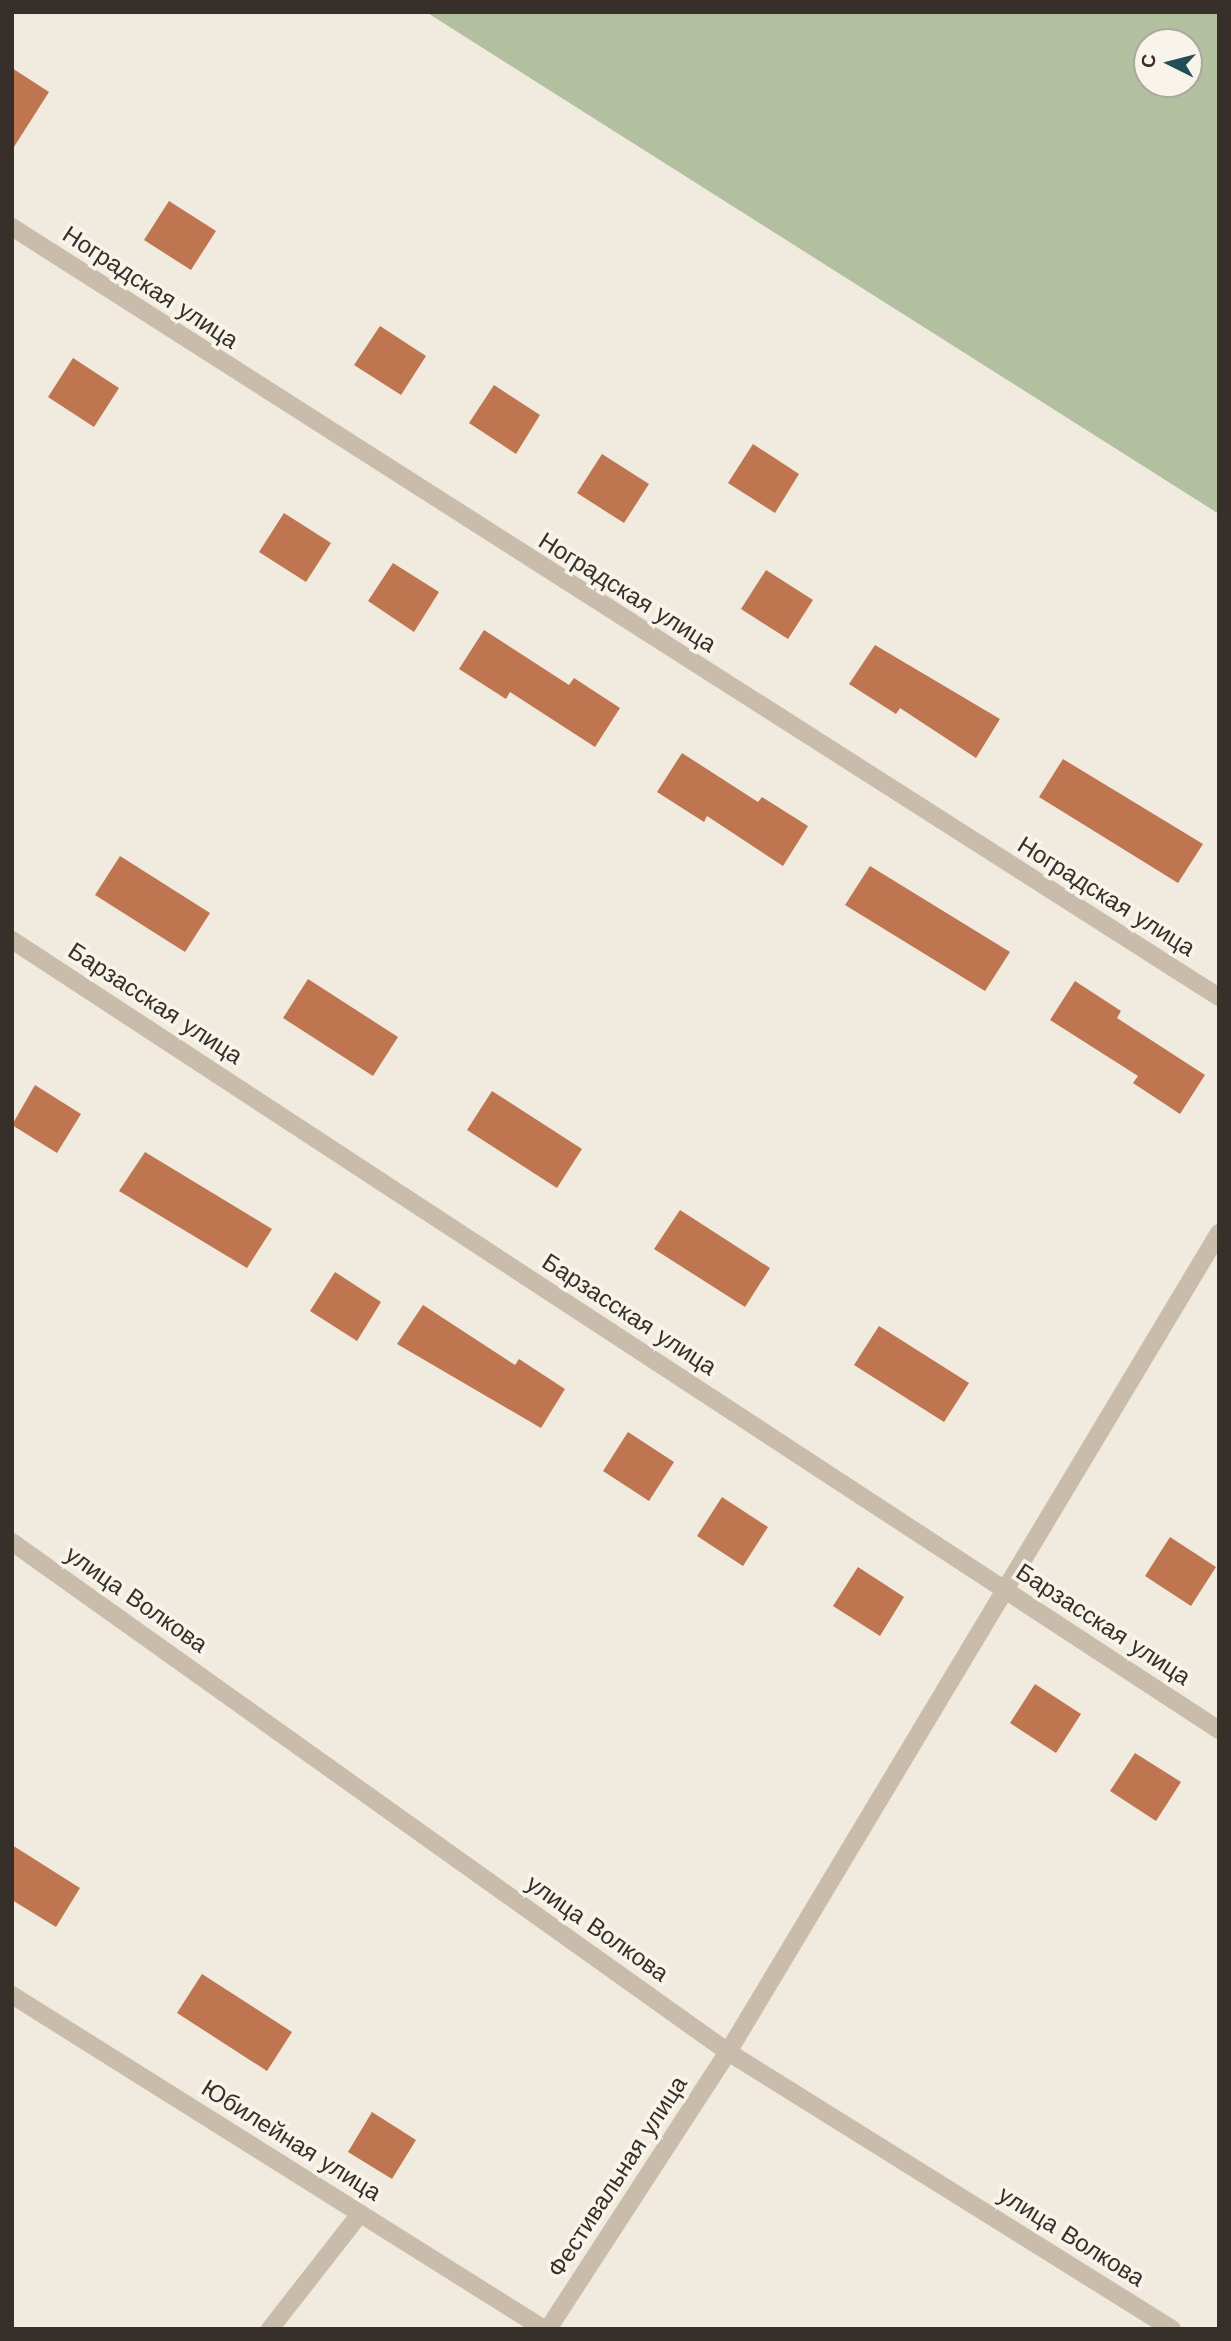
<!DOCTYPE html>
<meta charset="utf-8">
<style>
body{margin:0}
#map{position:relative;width:1231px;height:2341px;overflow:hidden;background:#f1ebdf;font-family:"Work Sans",sans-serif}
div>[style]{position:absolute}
.green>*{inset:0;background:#b2c0a0}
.building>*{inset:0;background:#bf7650}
.street>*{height:18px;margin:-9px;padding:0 9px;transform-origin:9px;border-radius:9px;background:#c9bcab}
span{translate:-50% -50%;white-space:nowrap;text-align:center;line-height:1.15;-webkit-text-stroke:7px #f9f4eb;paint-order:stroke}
.street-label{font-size:24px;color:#37302a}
.frame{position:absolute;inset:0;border:14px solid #37302a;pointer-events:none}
.north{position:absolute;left:1133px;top:28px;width:70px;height:70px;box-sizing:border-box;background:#f9f4eb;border:2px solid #aba69e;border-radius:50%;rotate:276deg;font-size:19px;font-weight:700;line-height:28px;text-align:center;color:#37302a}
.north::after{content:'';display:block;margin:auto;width:24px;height:32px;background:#224e57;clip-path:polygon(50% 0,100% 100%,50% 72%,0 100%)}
</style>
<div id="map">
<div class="green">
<div style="clip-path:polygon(evenodd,426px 12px,1219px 12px,1219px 514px,426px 12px,1147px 42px,1189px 42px,1189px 84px,1147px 84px,1147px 42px)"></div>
</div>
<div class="building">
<div style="clip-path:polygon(12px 68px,49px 92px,12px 150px)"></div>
<div style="clip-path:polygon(169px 201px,216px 231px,191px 270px,144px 240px)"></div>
<div style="clip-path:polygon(380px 326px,426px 356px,401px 395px,354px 365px)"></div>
<div style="clip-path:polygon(73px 358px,119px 388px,94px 427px,48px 397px)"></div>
<div style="clip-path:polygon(494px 385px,540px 415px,516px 454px,469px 423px)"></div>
<div style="clip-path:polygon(753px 444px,799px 474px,775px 513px,728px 483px)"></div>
<div style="clip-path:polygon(602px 454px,649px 484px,624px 523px,577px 493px)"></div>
<div style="clip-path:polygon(284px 513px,331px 543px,306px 582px,259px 552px)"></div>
<div style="clip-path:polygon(393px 563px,439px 592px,414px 632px,368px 601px)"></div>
<div style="clip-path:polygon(766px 570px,813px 600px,788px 639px,741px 609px)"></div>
<div style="clip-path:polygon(484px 630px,569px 685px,574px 678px,620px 708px,595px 747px,510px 692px,506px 699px,459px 669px)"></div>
<div style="clip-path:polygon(875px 645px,1000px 719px,976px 758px,900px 708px,896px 714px,849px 684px)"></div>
<div style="clip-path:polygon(682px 753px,758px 802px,762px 797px,808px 826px,783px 866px,707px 816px,704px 822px,657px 792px)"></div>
<div style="clip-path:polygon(1063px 759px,1203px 844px,1178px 883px,1039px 797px)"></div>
<div style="clip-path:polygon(120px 856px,210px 913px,185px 952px,95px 895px)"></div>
<div style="clip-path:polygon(870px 866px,1010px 952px,985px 991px,845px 905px)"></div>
<div style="clip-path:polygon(308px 979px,398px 1037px,373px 1076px,283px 1018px)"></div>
<div style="clip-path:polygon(1075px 981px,1121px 1011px,1117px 1018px,1205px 1075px,1180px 1114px,1133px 1083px,1138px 1076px,1050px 1020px)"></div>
<div style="clip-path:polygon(35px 1085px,81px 1114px,57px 1153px,12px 1125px)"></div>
<div style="clip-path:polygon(492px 1091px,582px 1149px,557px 1188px,467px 1130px)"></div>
<div style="clip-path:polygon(145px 1152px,272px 1229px,247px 1268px,119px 1191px)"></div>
<div style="clip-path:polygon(680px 1210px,770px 1268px,745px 1307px,654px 1249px)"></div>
<div style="clip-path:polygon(335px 1272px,381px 1302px,357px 1341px,310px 1311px)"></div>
<div style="clip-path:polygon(423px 1305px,515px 1365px,519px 1359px,565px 1389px,541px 1428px,397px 1344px)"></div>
<div style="clip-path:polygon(879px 1326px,969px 1383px,944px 1422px,854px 1365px)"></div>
<div style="clip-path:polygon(628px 1432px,674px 1462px,649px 1501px,603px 1471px)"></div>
<div style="clip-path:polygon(722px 1497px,768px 1527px,743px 1566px,697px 1536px)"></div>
<div style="clip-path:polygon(1170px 1537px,1216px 1567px,1191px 1606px,1145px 1576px)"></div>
<div style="clip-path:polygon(858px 1567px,904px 1597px,880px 1636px,833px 1606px)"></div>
<div style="clip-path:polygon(1035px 1684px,1081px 1714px,1056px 1753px,1010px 1723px)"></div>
<div style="clip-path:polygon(1135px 1753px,1181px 1782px,1156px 1821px,1110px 1791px)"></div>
<div style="clip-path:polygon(12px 1845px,80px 1888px,56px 1927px,12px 1900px)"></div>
<div style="clip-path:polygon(202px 1974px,292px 2032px,267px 2071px,177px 2013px)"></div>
<div style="clip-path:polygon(372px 2112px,416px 2140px,392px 2179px,348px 2152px)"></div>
</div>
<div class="street">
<div style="left:12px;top:227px;width:1432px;rotate:32.54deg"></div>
<div style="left:12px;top:940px;width:1443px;rotate:33.21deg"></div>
<div style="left:12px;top:1542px;width:879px;rotate:35.46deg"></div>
<div style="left:728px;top:2052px;width:523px;rotate:31.96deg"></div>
<div style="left:12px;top:1995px;width:628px;rotate:32.12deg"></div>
<div style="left:270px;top:2329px;width:146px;rotate:-52deg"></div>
<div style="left:548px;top:2329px;width:330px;rotate:-57deg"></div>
<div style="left:728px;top:2052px;width:955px;rotate:-59.06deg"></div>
</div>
<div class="street-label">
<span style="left:150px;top:288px;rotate:33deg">Ноградская улица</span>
<span style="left:627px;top:593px;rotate:32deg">Ноградская улица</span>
<span style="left:1106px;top:897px;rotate:32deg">Ноградская улица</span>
<span style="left:155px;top:1004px;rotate:33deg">Барзасская улица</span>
<span style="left:629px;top:1315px;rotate:33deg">Барзасская улица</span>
<span style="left:136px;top:1600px;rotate:35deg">улица Волкова</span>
<span style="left:1103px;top:1625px;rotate:33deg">Барзасская улица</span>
<span style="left:597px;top:1929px;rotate:35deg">улица Волкова</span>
<span style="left:291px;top:2141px;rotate:32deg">Юбилейная улица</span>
<span style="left:618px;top:2177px;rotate:-57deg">Фестивальная улица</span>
<span style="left:1071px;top:2237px;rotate:32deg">улица Волкова</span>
</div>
<div class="frame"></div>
<div class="north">С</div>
</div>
